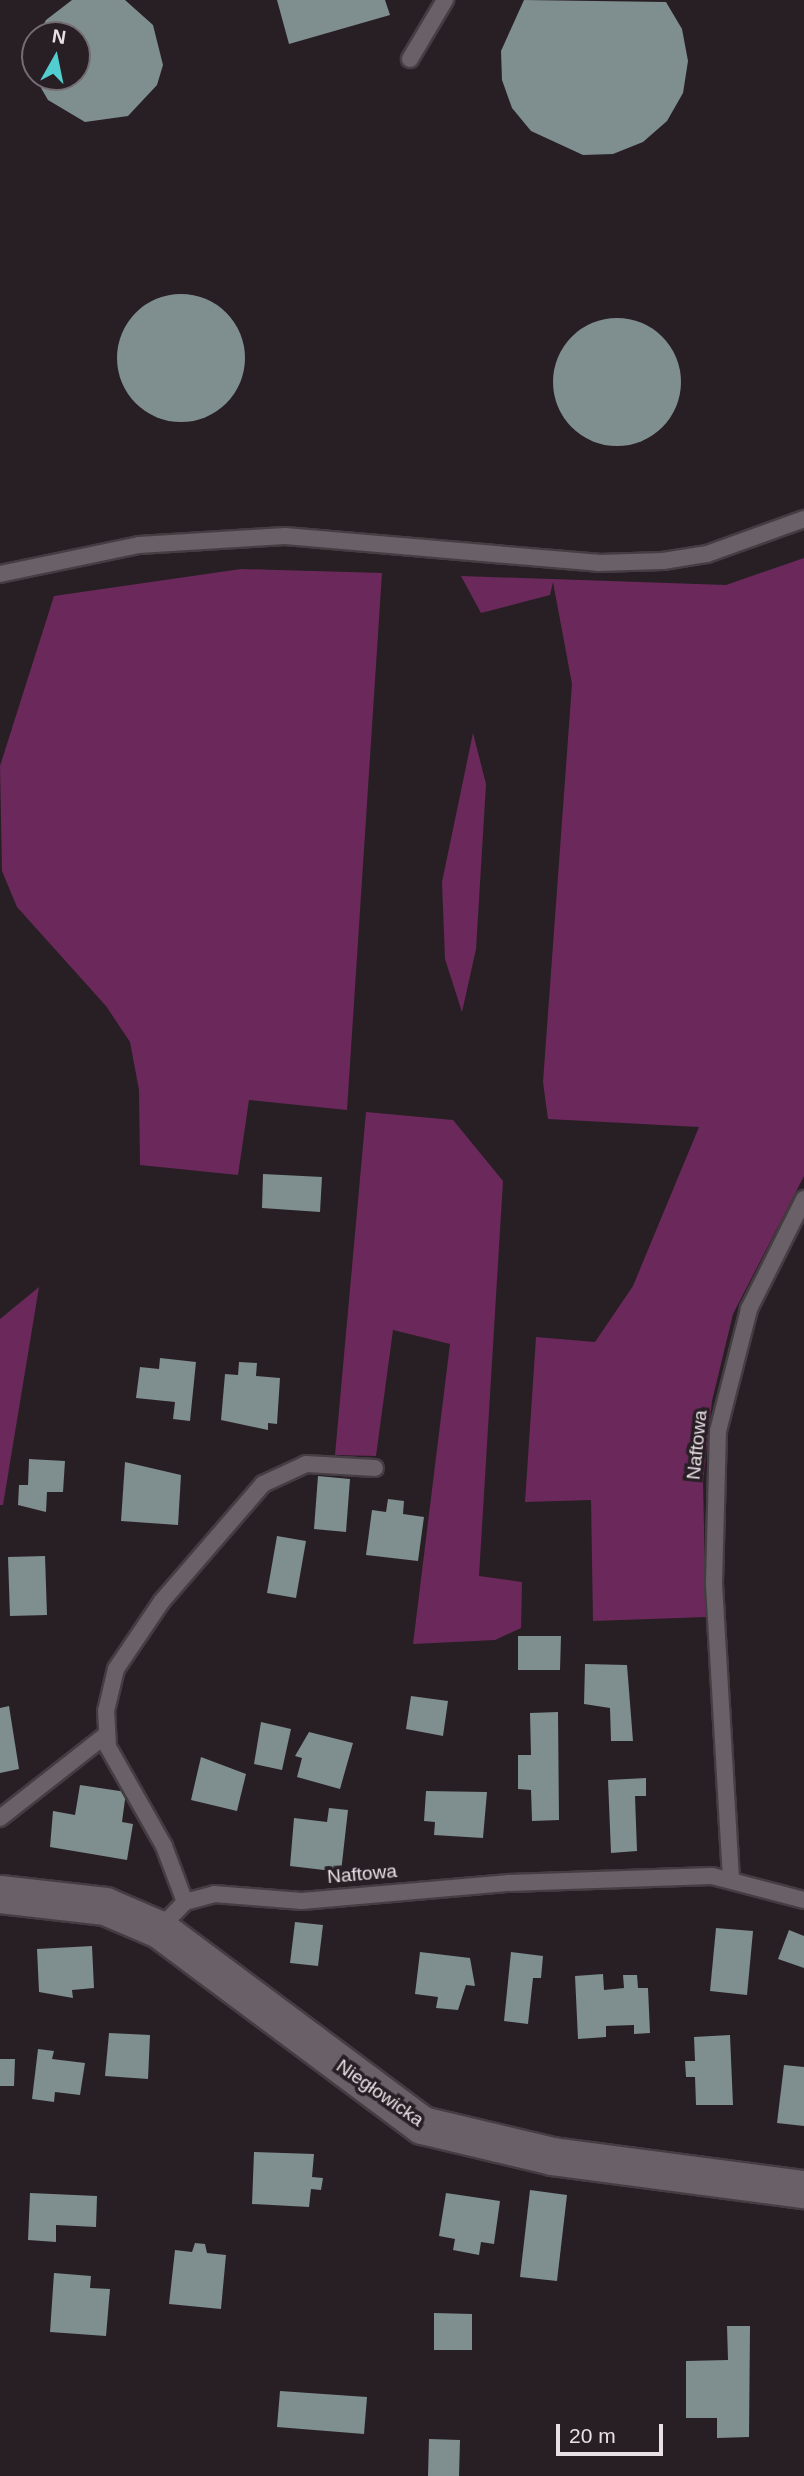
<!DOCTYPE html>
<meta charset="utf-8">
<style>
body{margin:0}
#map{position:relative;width:804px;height:2476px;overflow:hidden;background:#281f25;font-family:Helvetica,sans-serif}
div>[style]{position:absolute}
.green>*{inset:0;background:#6a295a}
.building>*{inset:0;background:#7f8e8e}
.round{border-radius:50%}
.roads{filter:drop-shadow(2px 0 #443d42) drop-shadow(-2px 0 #443d42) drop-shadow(0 2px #443d42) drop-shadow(0 -2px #443d42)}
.service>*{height:16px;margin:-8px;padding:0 8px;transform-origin:8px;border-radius:8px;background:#6a6067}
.tertiary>*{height:37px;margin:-18.5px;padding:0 18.5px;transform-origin:18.5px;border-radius:18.5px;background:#6a6067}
span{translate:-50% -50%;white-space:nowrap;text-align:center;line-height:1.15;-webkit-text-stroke:7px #281f25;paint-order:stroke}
.street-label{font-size:19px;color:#e7e1e5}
.north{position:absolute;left:21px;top:21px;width:70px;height:70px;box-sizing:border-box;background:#281f25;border:2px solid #746d72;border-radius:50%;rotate:9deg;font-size:19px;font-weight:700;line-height:28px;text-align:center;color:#e7e1e5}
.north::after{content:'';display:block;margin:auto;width:24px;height:32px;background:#52cdd0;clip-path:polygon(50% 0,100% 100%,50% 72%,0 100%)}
.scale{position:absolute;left:556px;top:2424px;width:107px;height:32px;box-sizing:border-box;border:4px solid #e7e1e5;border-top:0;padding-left:9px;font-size:21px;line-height:24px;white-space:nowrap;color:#e7e1e5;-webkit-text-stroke:5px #281f25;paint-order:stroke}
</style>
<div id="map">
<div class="green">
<div style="clip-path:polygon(804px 558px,804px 1176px,733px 1314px,712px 1401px,703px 1482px,706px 1617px,593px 1621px,591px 1500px,525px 1502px,536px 1337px,595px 1342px,633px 1286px,699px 1127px,548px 1119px,543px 1082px,572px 684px,553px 582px,550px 595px,481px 613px,461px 576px,726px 585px)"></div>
<div style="clip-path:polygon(241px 569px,382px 573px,347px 1110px,249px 1100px,238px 1175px,140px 1165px,139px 1090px,130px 1042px,106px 1006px,17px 907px,2px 871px,0 766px,54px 596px)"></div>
<div style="clip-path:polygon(473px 733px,486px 784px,476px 949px,462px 1012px,445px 959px,442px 882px)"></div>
<div style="clip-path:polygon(366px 1112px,453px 1120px,503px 1181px,479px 1576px,522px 1582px,521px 1628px,495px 1640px,413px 1644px,450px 1344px,393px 1330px,376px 1456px,335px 1455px)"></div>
<div style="clip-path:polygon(39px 1287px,3px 1505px,0 1505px,0 1319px)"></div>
</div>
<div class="building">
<div style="clip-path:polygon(72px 0,125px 0,153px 25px,163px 65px,157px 85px,128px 116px,85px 122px,48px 100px,37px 81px,77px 77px,77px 35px,38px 35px,46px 20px)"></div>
<div style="clip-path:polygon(277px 0,385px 0,390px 15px,289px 44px)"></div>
<div style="clip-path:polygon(524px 0,666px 2px,682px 29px,688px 61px,683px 93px,667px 121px,643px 142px,613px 154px,583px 155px,531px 131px,512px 108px,502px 80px,501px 51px)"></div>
<div class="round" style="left:117px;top:294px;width:128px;height:128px"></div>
<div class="round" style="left:553px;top:318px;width:128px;height:128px"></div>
<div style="clip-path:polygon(263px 1174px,322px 1177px,320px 1212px,262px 1208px)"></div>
<div style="clip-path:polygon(160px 1358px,196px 1362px,190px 1421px,173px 1419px,175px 1402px,136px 1398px,140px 1367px,159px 1369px)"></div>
<div style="clip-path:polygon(239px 1362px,257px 1363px,256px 1376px,280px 1378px,277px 1424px,268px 1423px,268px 1430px,221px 1420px,225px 1374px,238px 1375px)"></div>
<div style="clip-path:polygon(29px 1459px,65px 1461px,63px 1492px,47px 1492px,46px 1512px,18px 1505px,19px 1485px,28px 1485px)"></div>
<div style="clip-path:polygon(125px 1462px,181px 1475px,178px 1525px,121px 1521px)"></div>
<div style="clip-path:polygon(318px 1476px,350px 1479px,346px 1532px,314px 1529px)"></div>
<div style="clip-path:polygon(388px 1499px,404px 1501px,403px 1514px,424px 1517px,418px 1561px,366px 1555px,372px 1510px,386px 1512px)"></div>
<div style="clip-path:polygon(277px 1536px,306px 1541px,296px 1598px,267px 1593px)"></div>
<div style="clip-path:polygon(45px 1556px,47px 1615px,10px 1616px,8px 1557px)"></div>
<div style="clip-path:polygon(518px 1636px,561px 1636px,560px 1670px,518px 1670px)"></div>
<div style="clip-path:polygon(585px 1664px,627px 1665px,633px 1741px,611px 1741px,610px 1708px,584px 1704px)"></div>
<div style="clip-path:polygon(411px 1696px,448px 1701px,443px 1736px,406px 1729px)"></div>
<div style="clip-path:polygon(9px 1706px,19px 1769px,0 1773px,0 1708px)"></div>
<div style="clip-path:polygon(558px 1712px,559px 1820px,532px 1821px,531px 1790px,518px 1789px,518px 1755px,531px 1755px,530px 1713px)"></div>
<div style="clip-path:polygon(261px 1722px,291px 1729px,282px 1770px,254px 1764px)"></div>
<div style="clip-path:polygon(309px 1732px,353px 1743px,340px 1789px,297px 1777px,302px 1758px,295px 1756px)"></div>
<div style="clip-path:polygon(201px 1757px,246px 1774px,237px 1811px,191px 1800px)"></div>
<div style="clip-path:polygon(646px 1778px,646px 1796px,635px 1796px,637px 1851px,611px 1853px,608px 1780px)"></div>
<div style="clip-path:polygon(80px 1785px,126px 1792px,122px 1822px,133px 1824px,127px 1860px,50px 1847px,53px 1811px,75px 1815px)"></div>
<div style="clip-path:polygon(426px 1791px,487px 1792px,483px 1838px,434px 1835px,435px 1822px,424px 1821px)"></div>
<div style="clip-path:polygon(329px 1808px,348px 1810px,341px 1872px,290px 1866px,294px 1818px,327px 1822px)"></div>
<div style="clip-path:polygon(295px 1922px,323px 1925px,318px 1966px,290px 1963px)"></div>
<div style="clip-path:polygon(716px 1928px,753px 1931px,747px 1995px,710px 1991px)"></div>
<div style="clip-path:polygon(789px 1930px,804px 1936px,804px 1968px,778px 1959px)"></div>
<div style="clip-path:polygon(92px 1946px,94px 1988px,72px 1990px,73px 1998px,39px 1992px,37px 1949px)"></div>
<div style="clip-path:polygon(420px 1952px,470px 1958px,475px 1986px,466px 1985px,458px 2010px,436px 2008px,438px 1997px,415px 1994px)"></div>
<div style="clip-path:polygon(511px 1952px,543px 1956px,541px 1978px,533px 1978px,528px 2024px,504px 2021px)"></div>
<div style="clip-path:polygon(603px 1974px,604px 1990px,624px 1988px,623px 1975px,637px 1975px,638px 1988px,648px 1988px,650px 2033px,634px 2034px,634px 2025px,606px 2026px,606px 2037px,578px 2039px,575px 1976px)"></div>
<div style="clip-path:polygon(109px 2033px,150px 2035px,148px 2079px,105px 2076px)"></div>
<div style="clip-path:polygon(730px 2035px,733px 2105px,696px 2105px,695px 2077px,686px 2077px,685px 2061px,695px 2061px,694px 2037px)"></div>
<div style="clip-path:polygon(38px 2049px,54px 2051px,52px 2059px,85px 2063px,80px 2095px,55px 2092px,54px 2102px,32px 2099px)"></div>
<div style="clip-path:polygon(0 2059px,15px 2059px,14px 2086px,0 2086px)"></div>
<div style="clip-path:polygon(784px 2065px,804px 2067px,804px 2126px,777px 2123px)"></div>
<div style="clip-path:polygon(254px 2152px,314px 2154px,312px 2177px,323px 2178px,321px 2190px,311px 2189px,309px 2207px,252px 2204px)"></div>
<div style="clip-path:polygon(530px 2190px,567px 2195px,557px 2281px,520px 2277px)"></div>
<div style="clip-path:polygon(30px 2193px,97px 2196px,96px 2227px,56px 2225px,56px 2242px,28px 2240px)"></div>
<div style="clip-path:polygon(446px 2193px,500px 2201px,494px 2244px,481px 2242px,479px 2255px,453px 2250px,455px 2239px,439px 2236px)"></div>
<div style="clip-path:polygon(195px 2243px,205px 2244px,207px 2253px,226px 2255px,221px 2309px,169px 2304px,175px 2250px,192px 2252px)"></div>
<div style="clip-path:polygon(54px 2273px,91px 2276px,90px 2288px,110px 2289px,106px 2336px,50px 2332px)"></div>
<div style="clip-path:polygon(434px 2313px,472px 2314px,472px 2350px,434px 2350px)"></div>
<div style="clip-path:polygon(727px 2326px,750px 2326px,749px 2437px,717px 2438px,717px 2418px,686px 2418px,686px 2361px,728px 2360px)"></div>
<div style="clip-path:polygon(280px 2391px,367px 2397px,364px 2434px,277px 2427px)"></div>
<div style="clip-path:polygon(429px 2439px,460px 2440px,459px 2476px,428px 2476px)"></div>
</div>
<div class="roads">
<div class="service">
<div style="left:410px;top:59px;width:69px;rotate:-59.3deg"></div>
<div style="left:0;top:574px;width:142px;rotate:-11.8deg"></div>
<div style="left:139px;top:545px;width:146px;rotate:-3.5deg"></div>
<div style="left:285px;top:536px;width:314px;rotate:4.9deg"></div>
<div style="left:598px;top:563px;width:65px;rotate:-1.8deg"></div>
<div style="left:663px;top:561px;width:45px;rotate:-9deg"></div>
<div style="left:707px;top:554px;width:103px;rotate:-19.8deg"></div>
<div style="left:0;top:1818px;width:135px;rotate:-38.1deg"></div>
<div style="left:731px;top:1879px;width:296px;rotate:-93.3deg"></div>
<div style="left:714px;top:1583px;width:152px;rotate:-88.5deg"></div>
<div style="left:718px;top:1431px;width:126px;rotate:-75.7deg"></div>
<div style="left:749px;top:1309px;width:123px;rotate:-63.4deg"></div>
<div style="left:185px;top:1902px;width:60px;rotate:-110.6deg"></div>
<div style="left:164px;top:1846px;width:114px;rotate:-119.5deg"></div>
<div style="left:108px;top:1747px;width:36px;rotate:-93deg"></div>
<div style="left:106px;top:1711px;width:43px;rotate:-76.6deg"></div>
<div style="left:116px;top:1669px;width:82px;rotate:-55.9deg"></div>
<div style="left:162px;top:1601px;width:155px;rotate:-49.2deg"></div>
<div style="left:263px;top:1484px;width:47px;rotate:-24.9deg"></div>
<div style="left:306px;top:1464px;width:69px;rotate:3.3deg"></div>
<div style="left:159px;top:1929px;width:37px;rotate:-46deg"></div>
<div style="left:185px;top:1902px;width:30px;rotate:-15deg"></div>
<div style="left:214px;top:1894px;width:88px;rotate:4.5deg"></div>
<div style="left:302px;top:1901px;width:208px;rotate:-5deg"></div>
<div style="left:509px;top:1883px;width:203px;rotate:-2deg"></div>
<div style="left:712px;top:1876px;width:95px;rotate:14.6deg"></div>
</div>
<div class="tertiary">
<div style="left:0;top:1894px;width:106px;rotate:6.5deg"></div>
<div style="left:105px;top:1906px;width:59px;rotate:23.1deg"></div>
<div style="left:159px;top:1929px;width:328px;rotate:36.7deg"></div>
<div style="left:422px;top:2125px;width:134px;rotate:13.4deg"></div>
<div style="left:552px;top:2156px;width:254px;rotate:7.5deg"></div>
</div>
</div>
<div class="street-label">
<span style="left:697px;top:1445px;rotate:-84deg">Naftowa</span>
<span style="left:362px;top:1874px;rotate:-5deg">Naftowa</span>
<span style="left:380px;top:2093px;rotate:35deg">Niegłowicka</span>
</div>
<div class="north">N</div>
<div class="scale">20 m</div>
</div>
